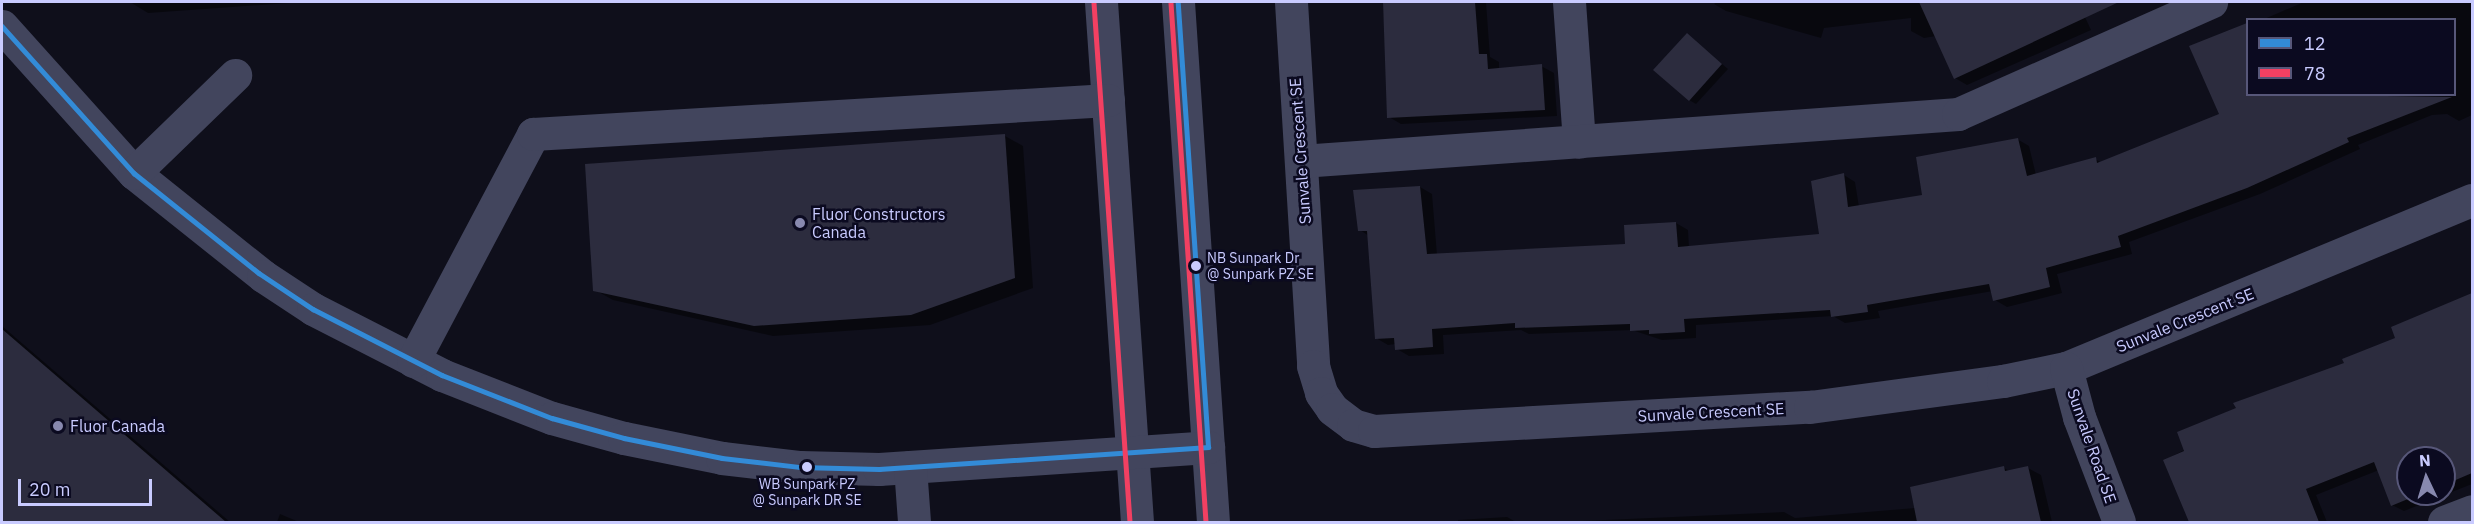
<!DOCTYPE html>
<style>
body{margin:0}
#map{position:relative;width:2474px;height:524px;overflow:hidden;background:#0f0f1b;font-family:"IBM Plex Sans",sans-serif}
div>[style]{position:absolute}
.shadow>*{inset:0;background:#0007}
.building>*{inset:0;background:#2c2c3e}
.minor>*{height:33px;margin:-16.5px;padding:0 16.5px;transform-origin:16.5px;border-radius:16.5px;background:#42455d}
.bus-1>*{height:4.5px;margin:-2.25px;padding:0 2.25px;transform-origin:2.25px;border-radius:2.25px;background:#338bd7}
.bus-2>*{height:4.5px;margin:-2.25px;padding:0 2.25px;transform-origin:2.25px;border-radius:2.25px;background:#f24062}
.dots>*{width:16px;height:16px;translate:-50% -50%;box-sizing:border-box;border:3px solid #0b0a20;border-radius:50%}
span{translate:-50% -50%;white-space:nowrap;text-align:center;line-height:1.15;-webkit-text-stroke:5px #0b0a20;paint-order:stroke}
.bus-label{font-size:14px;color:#c9cbff}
.left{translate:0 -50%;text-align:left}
.street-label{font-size:16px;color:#c9cbff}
.poi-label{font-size:16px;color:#c9cbff}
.frame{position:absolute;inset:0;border:3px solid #c9cbff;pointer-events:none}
.legend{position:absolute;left:2246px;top:18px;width:210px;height:78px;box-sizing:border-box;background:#0b0a20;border:2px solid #575779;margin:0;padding:8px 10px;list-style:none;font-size:18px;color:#c9cbff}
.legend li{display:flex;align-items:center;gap:12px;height:30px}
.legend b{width:30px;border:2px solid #575779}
.north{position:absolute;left:2396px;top:446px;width:60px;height:60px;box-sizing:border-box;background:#0b0a20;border:2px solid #575779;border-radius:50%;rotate:356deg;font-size:16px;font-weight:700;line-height:24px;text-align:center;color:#c9cbff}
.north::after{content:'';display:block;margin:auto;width:21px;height:27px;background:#8889af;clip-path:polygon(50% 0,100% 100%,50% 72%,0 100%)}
.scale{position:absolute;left:18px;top:479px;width:134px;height:27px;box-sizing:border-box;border:3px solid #c9cbff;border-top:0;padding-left:8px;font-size:18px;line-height:21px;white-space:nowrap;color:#c9cbff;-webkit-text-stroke:4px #0b0a20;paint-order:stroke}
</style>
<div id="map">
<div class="shadow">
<div style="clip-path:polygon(130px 2px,303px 2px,148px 13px)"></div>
<div style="clip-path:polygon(1383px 2px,1486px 2px,1490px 57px,1499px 62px,1499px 69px,1541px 66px,1554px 73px,1557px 116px,1401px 124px,1389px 117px)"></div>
<div style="clip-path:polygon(1717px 2px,2078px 2px,2091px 30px,1967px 85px,1955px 78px,1936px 36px,1924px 38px,1911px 31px,1911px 18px,1824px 28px,1821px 38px,1726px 11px,1714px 4px)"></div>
<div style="clip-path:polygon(2304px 2px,2472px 2px,2472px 115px,2459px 121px,2447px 114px,2432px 115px,2358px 145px,2360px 149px,2260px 194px,2129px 242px,2132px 254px,2057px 274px,2062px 293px,2007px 307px,1995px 300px,1993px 291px,1878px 311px,1880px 318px,1845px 323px,1833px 316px,1696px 325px,1696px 338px,1662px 340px,1632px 330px,1529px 334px,1521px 330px,1443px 335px,1444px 354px,1409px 356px,1397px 349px,1396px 344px,1388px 345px,1376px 338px,1369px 236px,1360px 230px,1420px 187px,1432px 194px,1437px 255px,1627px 245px,1676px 223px,1688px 230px,1689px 248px,1820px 236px,1844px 175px,1855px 182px,1859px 207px,1924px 196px,2017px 139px,2029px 146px,2036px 175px,2095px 159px,2102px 163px,2221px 115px,2192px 49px,2248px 26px,2248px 94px,2454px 94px,2454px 20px,2262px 20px)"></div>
<div style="clip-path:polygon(1687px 35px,1728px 69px,1696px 104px,1689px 100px)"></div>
<div style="clip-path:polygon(1005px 136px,1023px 146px,1033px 288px,930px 325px,773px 336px,613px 300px,595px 290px)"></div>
<div style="clip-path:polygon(evenodd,2472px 295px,2472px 484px,2404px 511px,2392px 505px,2379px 470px,2316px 495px,2327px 522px,2190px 522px,2165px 460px,2397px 339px,2393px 328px,2472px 295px,2408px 458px,2444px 458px,2444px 494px,2408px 494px,2408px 458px)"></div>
<div style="clip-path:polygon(2px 326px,230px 522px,2px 522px)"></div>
<div style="clip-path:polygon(2004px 468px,2011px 472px,2028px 468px,2041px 475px,2052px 522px,1560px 522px,1784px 512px,1795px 518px,1915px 508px)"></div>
<div style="clip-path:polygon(280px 514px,299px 522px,277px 522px)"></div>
<div style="clip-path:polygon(1507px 517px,1516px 522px,1458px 522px,1458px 520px)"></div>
</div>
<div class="building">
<div style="clip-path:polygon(1383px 2px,1475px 2px,1479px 54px,1487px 54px,1488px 69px,1542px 64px,1545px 110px,1387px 118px)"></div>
<div style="clip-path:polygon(1919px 2px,2119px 2px,1954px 79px)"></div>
<div style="clip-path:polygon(2247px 23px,2247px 94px,2452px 97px,2347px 138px,2349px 142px,2247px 188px,2118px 236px,2121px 247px,2046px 268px,2050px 287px,1993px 301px,1989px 284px,1867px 305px,1868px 312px,1831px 317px,1830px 310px,1684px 319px,1685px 332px,1649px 334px,1649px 330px,1630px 331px,1630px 324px,1515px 328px,1515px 323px,1432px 329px,1433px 347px,1395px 350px,1394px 338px,1375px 339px,1367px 231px,1358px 231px,1353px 190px,1420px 186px,1427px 254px,1625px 244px,1624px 225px,1676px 222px,1678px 247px,1819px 234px,1811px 181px,1844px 173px,1848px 207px,1922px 195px,1916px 157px,2018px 138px,2027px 176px,2096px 157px,2097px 163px,2219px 114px,2189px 46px)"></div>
<div style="clip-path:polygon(1687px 33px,1722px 64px,1689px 101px,1653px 70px)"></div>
<div style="clip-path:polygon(1005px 134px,1015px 278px,911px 315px,754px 326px,593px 291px,585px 164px)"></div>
<div style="clip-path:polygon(2472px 293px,2472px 473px,2444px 485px,2444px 458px,2408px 458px,2408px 494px,2420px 494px,2391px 506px,2374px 462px,2306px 489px,2319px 522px,2189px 522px,2163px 460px,2184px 451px,2177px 432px,2236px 408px,2233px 403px,2344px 363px,2342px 359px,2395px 338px,2391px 327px)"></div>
<div style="clip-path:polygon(2px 329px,226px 522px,2px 522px)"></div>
<div style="clip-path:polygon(2004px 466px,2005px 471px,2028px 466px,2041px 522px,1917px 522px,1910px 487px)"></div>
</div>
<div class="minor">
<div style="left:1101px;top:2px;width:521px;rotate:86.04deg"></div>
<div style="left:1178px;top:2px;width:521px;rotate:86.15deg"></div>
<div style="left:1291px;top:2px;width:365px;rotate:86.5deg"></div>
<div style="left:1313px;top:366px;width:28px;rotate:73deg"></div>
<div style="left:1321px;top:393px;width:19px;rotate:55deg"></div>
<div style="left:1332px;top:409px;width:26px;rotate:37deg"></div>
<div style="left:1353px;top:425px;width:22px;rotate:16deg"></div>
<div style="left:1374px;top:431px;width:437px;rotate:-3.2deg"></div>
<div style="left:1810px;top:407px;width:195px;rotate:-7.7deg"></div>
<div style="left:2003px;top:381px;width:64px;rotate:-11.7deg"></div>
<div style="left:2066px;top:368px;width:439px;rotate:-22.5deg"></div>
<div style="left:1569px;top:2px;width:140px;rotate:85.9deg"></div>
<div style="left:2px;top:26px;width:198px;rotate:48.1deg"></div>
<div style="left:134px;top:173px;width:165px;rotate:38.6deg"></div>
<div style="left:263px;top:276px;width:60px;rotate:33.4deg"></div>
<div style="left:313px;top:309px;width:145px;rotate:27.1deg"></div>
<div style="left:442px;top:375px;width:118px;rotate:21.4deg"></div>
<div style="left:552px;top:418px;width:75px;rotate:15.5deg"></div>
<div style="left:624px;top:438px;width:100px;rotate:11.5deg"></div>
<div style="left:722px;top:458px;width:79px;rotate:6.6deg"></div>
<div style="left:800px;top:467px;width:79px;rotate:1.5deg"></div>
<div style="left:879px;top:469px;width:330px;rotate:-3.8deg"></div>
<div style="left:1301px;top:161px;width:659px;rotate:-4.09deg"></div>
<div style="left:1958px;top:114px;width:277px;rotate:-23.9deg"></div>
<div style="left:134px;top:173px;width:141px;rotate:-44.1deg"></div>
<div style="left:413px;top:361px;width:257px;rotate:-62.1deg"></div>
<div style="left:533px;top:134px;width:576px;rotate:-3.38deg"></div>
<div style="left:2066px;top:368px;width:51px;rotate:75.1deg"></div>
<div style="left:2079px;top:417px;width:112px;rotate:69.1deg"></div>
<div style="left:910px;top:467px;width:55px;rotate:85.8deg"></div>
<div style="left:2444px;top:522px;width:30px;rotate:-21deg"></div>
</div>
<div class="bus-1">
<div style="left:2px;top:26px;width:198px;rotate:48.1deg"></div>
<div style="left:134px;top:173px;width:160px;rotate:38.7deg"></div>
<div style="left:259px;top:273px;width:65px;rotate:33.7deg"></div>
<div style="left:313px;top:309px;width:145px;rotate:27.1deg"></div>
<div style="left:442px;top:375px;width:118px;rotate:21.4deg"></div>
<div style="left:552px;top:418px;width:75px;rotate:15.5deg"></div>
<div style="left:624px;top:438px;width:100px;rotate:11.5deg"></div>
<div style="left:722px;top:458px;width:79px;rotate:6.6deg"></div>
<div style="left:800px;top:467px;width:79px;rotate:1.5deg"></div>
<div style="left:879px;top:469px;width:330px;rotate:-3.8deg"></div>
<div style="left:1208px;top:447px;width:446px;rotate:-93.9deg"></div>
</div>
<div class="bus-2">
<div style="left:1094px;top:3px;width:520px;rotate:86.03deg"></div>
<div style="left:1171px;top:3px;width:520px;rotate:86.14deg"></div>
</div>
<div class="dots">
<div style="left:800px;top:223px;background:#8889af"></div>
<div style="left:1196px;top:266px;background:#c9cbff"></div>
<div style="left:58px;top:426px;background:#8889af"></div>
<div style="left:807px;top:467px;background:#c9cbff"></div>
</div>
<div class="bus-label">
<span class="left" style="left:1207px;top:266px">NB Sunpark Dr<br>@ Sunpark PZ SE</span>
<span style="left:807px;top:492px">WB Sunpark PZ<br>@ Sunpark DR SE</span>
</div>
<div class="street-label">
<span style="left:1300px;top:151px;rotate:-94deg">Sunvale Crescent SE</span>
<span style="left:2185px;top:320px;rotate:-22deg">Sunvale Crescent SE</span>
<span style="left:1711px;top:412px;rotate:-3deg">Sunvale Crescent SE</span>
<span style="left:2092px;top:446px;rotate:71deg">Sunvale Road SE</span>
</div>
<div class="poi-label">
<span class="left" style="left:812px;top:223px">Fluor Constructors<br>Canada</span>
<span class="left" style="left:70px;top:426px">Fluor Canada</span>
</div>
<div class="frame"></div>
<ul class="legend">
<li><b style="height:8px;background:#338bd7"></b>12</li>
<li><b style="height:8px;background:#f24062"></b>78</li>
</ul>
<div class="north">N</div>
<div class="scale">20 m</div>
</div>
